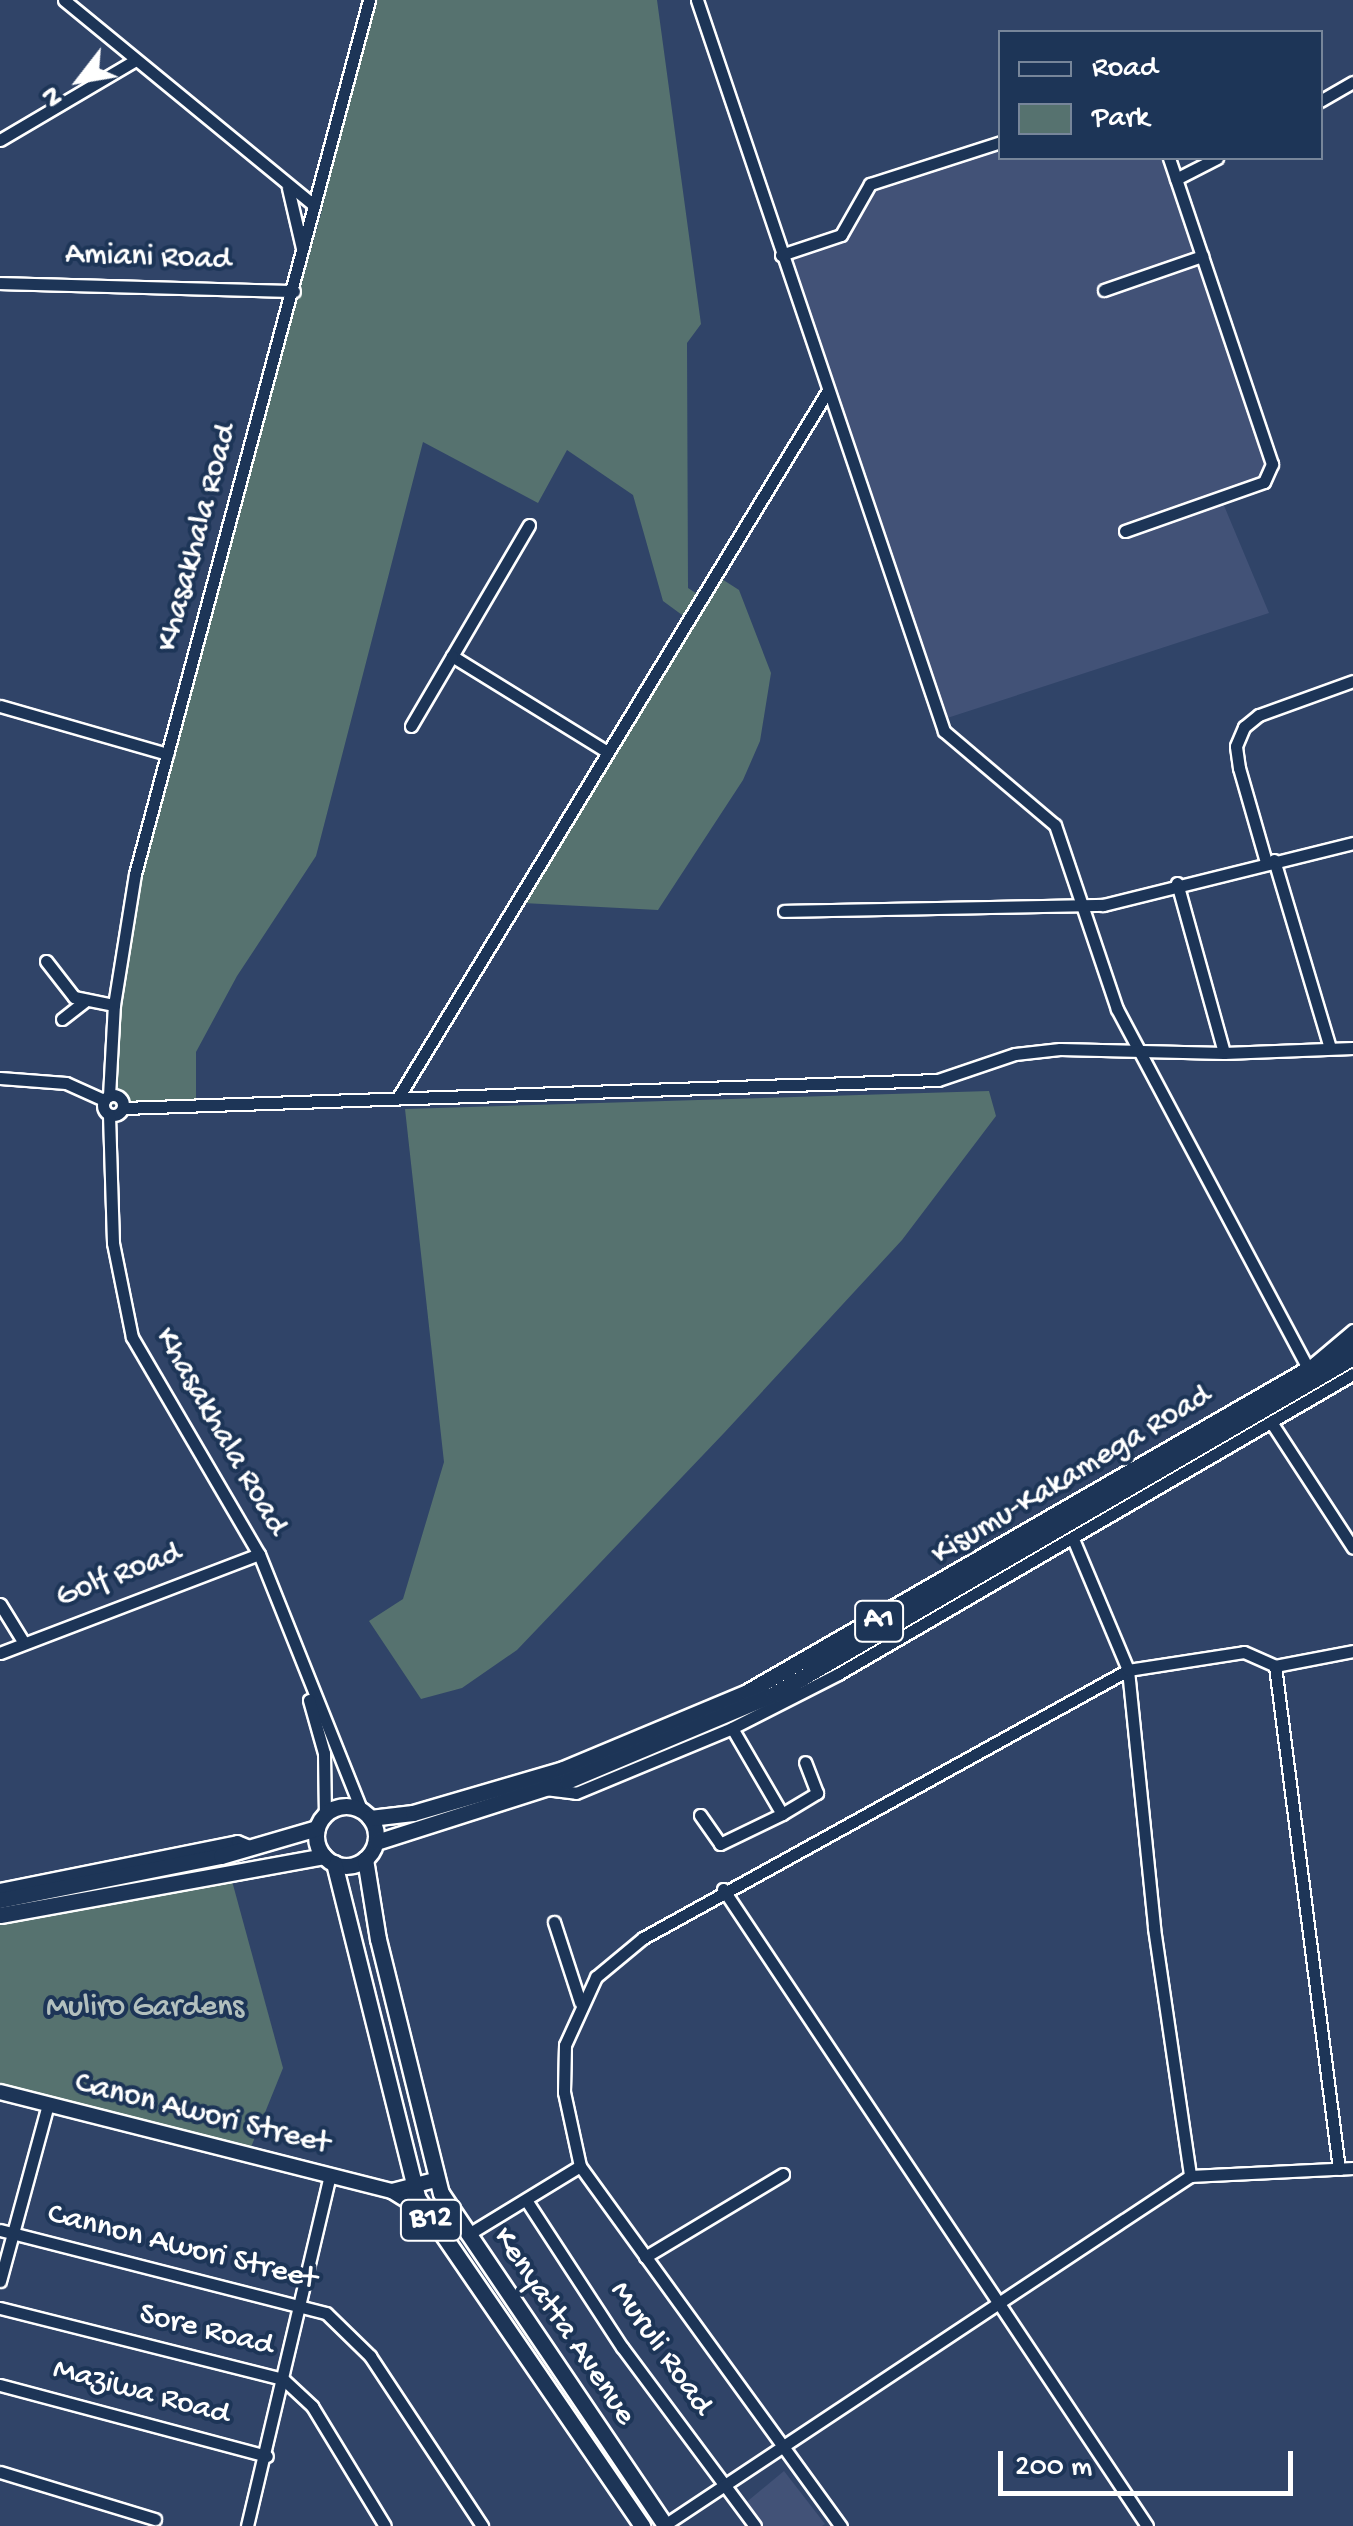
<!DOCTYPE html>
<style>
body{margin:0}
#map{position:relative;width:1353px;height:2526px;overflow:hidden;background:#304468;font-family:"Gochi Hand",sans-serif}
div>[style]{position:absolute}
.built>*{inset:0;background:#425277}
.green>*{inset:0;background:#56726f}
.roads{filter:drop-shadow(2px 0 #fff) drop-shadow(-2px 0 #fff) drop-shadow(0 2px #fff) drop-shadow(0 -2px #fff)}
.minor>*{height:11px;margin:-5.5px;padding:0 5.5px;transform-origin:5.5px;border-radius:5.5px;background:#1d3557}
.minor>.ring{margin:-5.5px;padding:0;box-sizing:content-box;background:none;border:11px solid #1d3557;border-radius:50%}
.major>*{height:14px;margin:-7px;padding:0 7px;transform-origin:7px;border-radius:7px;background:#1d3557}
.highway>*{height:15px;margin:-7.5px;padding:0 7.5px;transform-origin:7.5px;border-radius:7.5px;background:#1d3557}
.highway>.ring{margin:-7.5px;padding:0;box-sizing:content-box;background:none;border:15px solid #1d3557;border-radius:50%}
span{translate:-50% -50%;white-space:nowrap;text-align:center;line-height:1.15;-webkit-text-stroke:8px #1d3557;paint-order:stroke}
.shield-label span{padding:2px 8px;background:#1d3557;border:2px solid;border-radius:8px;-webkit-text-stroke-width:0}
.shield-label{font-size:30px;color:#fff;font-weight:700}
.street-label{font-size:32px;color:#fff}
.park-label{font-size:32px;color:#b3c0be}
.legend{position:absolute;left:998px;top:30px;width:325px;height:130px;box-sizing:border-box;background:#1d3557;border:2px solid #77869a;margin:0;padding:12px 18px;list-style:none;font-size:30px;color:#fff}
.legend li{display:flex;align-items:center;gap:20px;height:50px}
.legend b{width:50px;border:2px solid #77869a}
.north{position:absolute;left:30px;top:30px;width:100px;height:100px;-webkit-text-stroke:8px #1d3557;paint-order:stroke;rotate:239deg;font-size:28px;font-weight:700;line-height:40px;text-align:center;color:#fff}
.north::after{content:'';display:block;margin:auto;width:35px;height:45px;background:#fff;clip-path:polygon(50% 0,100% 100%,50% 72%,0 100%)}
.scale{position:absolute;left:998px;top:2451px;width:295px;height:45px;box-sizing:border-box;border:5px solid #fff;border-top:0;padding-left:12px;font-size:30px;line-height:35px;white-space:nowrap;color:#fff;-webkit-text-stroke:8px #1d3557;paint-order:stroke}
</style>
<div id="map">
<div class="built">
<div style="clip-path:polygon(1000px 143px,1001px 158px,1168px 158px,1270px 463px,1264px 480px,1220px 496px,1269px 613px,938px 721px,782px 256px,836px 239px,863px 192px)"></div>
<div style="clip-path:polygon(784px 2471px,825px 2524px,822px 2526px,760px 2526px,743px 2505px)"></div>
</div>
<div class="green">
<div style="clip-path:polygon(369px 0,657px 0,701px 324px,687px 343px,688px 588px,702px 597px,714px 574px,739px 590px,771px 673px,760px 741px,743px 780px,658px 910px,523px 903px,693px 623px,663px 601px,633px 495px,567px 450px,538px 503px,423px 442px,316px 856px,237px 976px,196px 1052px,196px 1105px,112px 1105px,129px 936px,171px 753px,322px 210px)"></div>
<div style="clip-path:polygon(989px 1091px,996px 1116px,902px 1240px,724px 1433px,517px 1650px,462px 1688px,421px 1699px,369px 1621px,403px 1599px,444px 1462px,405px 1109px)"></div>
<div style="clip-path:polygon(229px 1870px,283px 2068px,247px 2157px,0 2092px,0 1915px)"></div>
</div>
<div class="roads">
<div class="minor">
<div style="left:64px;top:0;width:323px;rotate:39.4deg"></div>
<div style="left:697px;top:0;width:772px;rotate:71.33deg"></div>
<div style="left:944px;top:731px;width:145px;rotate:40.3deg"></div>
<div style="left:1055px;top:825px;width:194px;rotate:71.4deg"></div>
<div style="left:1117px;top:1009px;width:407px;rotate:62deg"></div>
<div style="left:1308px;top:1368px;width:59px;rotate:-40.2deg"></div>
<div style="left:1320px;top:101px;width:38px;rotate:-30deg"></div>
<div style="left:0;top:140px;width:156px;rotate:-30.5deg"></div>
<div style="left:1176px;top:179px;width:46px;rotate:-27.1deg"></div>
<div style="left:288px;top:188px;width:62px;rotate:76.9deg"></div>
<div style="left:781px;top:255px;width:63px;rotate:-18.4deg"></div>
<div style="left:841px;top:235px;width:59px;rotate:-60.4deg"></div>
<div style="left:870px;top:184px;width:138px;rotate:-17.8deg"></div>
<div style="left:0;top:283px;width:294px;rotate:1.6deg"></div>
<div style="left:1104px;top:290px;width:104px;rotate:-19.1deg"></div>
<div style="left:529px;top:525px;width:152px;rotate:120.4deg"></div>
<div style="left:452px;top:656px;width:181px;rotate:31.7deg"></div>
<div style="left:1125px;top:531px;width:147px;rotate:-19.4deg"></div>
<div style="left:1264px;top:482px;width:20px;rotate:-66deg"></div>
<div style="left:1272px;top:464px;width:323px;rotate:-108.6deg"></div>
<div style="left:0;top:706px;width:174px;rotate:16deg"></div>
<div style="left:411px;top:726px;width:81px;rotate:-59.6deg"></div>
<div style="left:1274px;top:860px;width:196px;rotate:73.4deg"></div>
<div style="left:1266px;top:862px;width:98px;rotate:-106deg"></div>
<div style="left:1239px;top:768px;width:22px;rotate:-98deg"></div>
<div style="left:1236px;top:746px;width:21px;rotate:-67deg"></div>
<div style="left:1244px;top:727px;width:19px;rotate:-39deg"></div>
<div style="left:1259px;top:715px;width:100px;rotate:-19.9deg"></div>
<div style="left:1177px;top:883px;width:176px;rotate:74.5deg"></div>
<div style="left:784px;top:911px;width:319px;rotate:-1.1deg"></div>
<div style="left:1103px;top:905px;width:258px;rotate:-13.9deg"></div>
<div style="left:46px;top:961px;width:46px;rotate:52.1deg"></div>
<div style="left:74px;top:997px;width:41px;rotate:11.3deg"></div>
<div style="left:62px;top:1019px;width:31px;rotate:-38deg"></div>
<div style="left:0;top:1078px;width:66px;rotate:4.3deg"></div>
<div style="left:66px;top:1083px;width:42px;rotate:24.1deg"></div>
<div class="ring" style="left:103px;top:1095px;width:9px;height:9px"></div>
<div style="left:109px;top:1096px;width:91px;rotate:-86.9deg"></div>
<div style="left:114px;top:1005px;width:133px;rotate:-80.9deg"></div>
<div style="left:135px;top:874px;width:905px;rotate:-75.01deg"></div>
<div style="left:399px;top:1096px;width:824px;rotate:-58.7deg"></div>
<div style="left:123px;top:1108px;width:815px;rotate:-1.97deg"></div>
<div style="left:938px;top:1080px;width:81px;rotate:-18.7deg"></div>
<div style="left:1015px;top:1054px;width:45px;rotate:-6.3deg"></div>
<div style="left:1060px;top:1049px;width:164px;rotate:1.4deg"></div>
<div style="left:1224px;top:1053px;width:129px;rotate:-2.2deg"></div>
<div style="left:109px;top:1115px;width:128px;rotate:88.2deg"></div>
<div style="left:113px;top:1243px;width:96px;rotate:78.6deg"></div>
<div style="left:132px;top:1337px;width:251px;rotate:59.7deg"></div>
<div style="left:259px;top:1554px;width:277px;rotate:68.2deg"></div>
<div style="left:1271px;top:1422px;width:150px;rotate:56.9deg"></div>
<div style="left:1073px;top:1539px;width:142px;rotate:67.2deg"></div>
<div style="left:1128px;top:1670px;width:259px;rotate:84.2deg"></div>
<div style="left:1154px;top:1928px;width:251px;rotate:81.7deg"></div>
<div style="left:0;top:1604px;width:46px;rotate:58.4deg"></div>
<div style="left:0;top:1653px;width:277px;rotate:-20.9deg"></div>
<div style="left:1275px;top:1666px;width:507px;rotate:82.75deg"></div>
<div style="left:309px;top:1700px;width:55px;rotate:74.2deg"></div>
<div style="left:324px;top:1753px;width:62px;rotate:89.1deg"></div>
<div style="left:545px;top:1789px;width:31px;rotate:7deg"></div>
<div style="left:576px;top:1793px;width:169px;rotate:-22.6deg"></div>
<div style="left:732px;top:1728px;width:119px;rotate:-27deg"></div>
<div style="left:838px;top:1674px;width:596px;rotate:-30.22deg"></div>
<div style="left:782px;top:1814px;width:41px;rotate:-31deg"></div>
<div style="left:817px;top:1793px;width:33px;rotate:-111deg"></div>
<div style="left:700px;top:1815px;width:35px;rotate:55deg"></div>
<div style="left:720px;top:1844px;width:69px;rotate:-25.8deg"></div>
<div style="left:782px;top:1814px;width:99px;rotate:-120.2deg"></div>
<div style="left:0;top:1889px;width:242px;rotate:-11.4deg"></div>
<div style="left:237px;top:1841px;width:18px;rotate:22deg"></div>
<div style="left:723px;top:1889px;width:765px;rotate:56.35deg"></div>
<div style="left:554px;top:1922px;width:84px;rotate:72deg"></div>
<div style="left:580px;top:2166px;width:445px;rotate:54.1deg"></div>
<div style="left:526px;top:2200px;width:176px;rotate:56.9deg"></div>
<div style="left:622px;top:2347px;width:223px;rotate:53.4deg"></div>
<div style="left:0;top:2230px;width:336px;rotate:14.3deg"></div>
<div style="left:326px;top:2313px;width:62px;rotate:44.3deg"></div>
<div style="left:370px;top:2356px;width:204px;rotate:56.6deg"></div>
<div style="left:467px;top:2235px;width:132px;rotate:-31.4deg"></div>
<div style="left:580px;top:2166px;width:76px;rotate:-102.2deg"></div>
<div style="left:564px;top:2092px;width:47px;rotate:-88.8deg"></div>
<div style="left:565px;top:2045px;width:75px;rotate:-65.5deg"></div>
<div style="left:596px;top:1977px;width:61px;rotate:-39.7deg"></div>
<div style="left:643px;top:1938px;width:554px;rotate:-28.92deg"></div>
<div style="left:1128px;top:1670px;width:117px;rotate:-8.8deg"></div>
<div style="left:1244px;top:1652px;width:34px;rotate:24deg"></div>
<div style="left:1275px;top:1666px;width:79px;rotate:-10.9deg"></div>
<div style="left:645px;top:2257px;width:161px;rotate:-31deg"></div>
<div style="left:0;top:2281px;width:183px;rotate:-74.8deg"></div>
<div style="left:0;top:2308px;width:292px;rotate:14.1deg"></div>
<div style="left:283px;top:2379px;width:40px;rotate:43deg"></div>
<div style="left:312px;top:2406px;width:140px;rotate:58.7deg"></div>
<div style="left:0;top:2385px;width:276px;rotate:14.9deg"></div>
<div style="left:0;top:2472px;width:162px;rotate:16.9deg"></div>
<div style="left:247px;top:2526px;width:360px;rotate:-76.7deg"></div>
<div style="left:663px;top:2526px;width:633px;rotate:-33.59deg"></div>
<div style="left:1190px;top:2176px;width:163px;rotate:-2.8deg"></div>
</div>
<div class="major">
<div style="left:0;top:2092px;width:404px;rotate:14.2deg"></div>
<div style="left:392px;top:2191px;width:38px;rotate:32deg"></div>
<div style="left:424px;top:2211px;width:24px;rotate:-15deg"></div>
<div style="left:392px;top:2191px;width:44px;rotate:-14.3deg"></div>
</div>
<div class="highway">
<div class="ring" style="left:316px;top:1806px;width:45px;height:45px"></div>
<div style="left:370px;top:1818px;width:43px;rotate:-6.6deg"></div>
<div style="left:413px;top:1813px;width:156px;rotate:-16.3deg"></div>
<div style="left:563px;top:1769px;width:199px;rotate:-22.7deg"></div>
<div style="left:747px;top:1692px;width:699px;rotate:-29.94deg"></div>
<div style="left:376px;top:1842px;width:201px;rotate:-17.7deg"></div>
<div style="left:567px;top:1781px;width:225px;rotate:-22.8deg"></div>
<div style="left:774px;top:1694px;width:670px;rotate:-30.2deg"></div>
<div style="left:365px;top:1859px;width:81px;rotate:80.8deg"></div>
<div style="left:378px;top:1939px;width:262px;rotate:76.1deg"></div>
<div style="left:441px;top:2193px;width:402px;rotate:56deg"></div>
<div style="left:334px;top:1863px;width:344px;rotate:76deg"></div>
<div style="left:417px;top:2197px;width:399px;rotate:55.6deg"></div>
<div style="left:0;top:1900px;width:225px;rotate:-11.3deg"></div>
<div style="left:221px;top:1856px;width:100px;rotate:-16.3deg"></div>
<div style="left:0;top:1915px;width:329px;rotate:-10.3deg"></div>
</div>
</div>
<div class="shield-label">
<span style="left:879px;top:1621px">A1</span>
<span style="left:431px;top:2220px">B12</span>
</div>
<div class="street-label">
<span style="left:148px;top:258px;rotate:2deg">Amiani Road</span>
<span style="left:198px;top:538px;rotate:-75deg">Khasakhala Road</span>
<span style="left:220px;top:1432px;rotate:60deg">Khasakhala Road</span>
<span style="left:1072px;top:1476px;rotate:-31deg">Kisumu-Kakamega Road</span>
<span style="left:119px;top:1576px;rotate:-21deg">Golf Road</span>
<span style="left:202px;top:2115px;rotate:14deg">Canon Awori Street</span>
<span style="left:182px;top:2248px;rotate:14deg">Cannon Awori Street</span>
<span style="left:563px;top:2327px;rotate:56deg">Kenyatta Avenue</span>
<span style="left:206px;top:2331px;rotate:14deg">Sore Road</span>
<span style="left:660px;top:2349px;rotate:55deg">Muruli Road</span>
<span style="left:141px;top:2393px;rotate:15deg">Maziwa Road</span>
</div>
<div class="park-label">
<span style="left:145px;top:2008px">Muliro Gardens</span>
</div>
<ul class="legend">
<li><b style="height:12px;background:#1d3557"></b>Road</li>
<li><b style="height:28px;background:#56726f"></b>Park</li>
</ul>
<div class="north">N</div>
<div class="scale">200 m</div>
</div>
